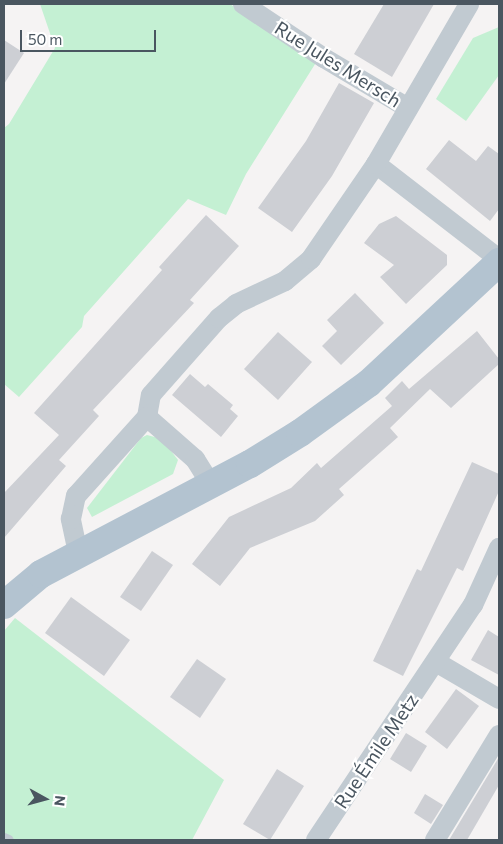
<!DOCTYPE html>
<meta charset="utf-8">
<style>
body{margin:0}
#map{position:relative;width:503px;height:844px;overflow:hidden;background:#f5f3f3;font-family:Commissioner,sans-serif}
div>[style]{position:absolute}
.green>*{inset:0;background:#c4f0d3}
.building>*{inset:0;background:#cdcfd4}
.service>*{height:10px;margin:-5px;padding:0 5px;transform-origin:5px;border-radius:5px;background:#c1cad1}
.minor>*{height:20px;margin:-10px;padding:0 10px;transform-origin:10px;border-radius:10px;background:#c1cad1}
.primary>*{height:28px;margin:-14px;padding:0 14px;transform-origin:14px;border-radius:14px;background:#b3c3d0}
span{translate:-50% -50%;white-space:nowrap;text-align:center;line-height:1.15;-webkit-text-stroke:4.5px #fff;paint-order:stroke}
.street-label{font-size:19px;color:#4a5660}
.frame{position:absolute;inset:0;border:5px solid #4a5660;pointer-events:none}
.north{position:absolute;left:20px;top:774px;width:50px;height:50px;-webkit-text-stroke:4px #fff;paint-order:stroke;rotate:97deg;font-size:14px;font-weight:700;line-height:20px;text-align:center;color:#4a5660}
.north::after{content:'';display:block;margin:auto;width:18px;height:22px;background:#4a5660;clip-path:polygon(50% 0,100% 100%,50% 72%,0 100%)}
.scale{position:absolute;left:20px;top:30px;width:136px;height:22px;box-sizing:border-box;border:2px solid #4a5660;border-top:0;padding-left:6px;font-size:15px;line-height:18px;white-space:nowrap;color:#4a5660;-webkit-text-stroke:4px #fff;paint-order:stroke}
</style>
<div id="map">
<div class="green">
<div style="clip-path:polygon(40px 4px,230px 4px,317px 61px,246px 174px,226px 215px,188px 199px,84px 316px,82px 327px,19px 397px,4px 384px,4px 128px,9px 124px,55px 48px)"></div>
<div style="clip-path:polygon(499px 27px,499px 75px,466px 121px,436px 99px,473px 38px)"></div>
<div style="clip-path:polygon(147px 435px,162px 439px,178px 460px,173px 474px,92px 517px,87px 508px,141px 438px)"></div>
<div style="clip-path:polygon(15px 618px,224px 780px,192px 840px,4px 840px,4px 631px)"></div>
</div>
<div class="building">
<div style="clip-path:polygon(384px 4px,434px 4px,392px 77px,354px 54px)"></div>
<div style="clip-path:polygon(4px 40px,24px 53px,4px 84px)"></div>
<div style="clip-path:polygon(339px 83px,374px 103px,332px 176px,292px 232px,258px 208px,306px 141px)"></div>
<div style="clip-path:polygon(449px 140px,476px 161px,488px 146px,499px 154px,499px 209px,490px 221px,426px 169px)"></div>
<div style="clip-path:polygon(206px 215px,239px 246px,190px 300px,194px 303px,93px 410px,99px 416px,59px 460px,66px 466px,4px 538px,4px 493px,59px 435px,34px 413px,162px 270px,159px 267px)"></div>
<div style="clip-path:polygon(396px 216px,447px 255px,447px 265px,406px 304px,380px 277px,394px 265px,364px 243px,379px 224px)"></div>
<div style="clip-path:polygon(355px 293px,384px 323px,341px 365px,322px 346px,337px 331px,327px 320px)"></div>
<div style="clip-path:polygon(477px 331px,499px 359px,499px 364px,451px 408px,430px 389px,390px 428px,398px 437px,339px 489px,344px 495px,315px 521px,250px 548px,220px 586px,192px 564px,229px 517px,291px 488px,317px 463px,321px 468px,392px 406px,385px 398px,402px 381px,409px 389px)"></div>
<div style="clip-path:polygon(278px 332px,312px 362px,278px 400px,244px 369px)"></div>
<div style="clip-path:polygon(190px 374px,205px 387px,208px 384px,233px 405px,230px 409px,238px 416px,221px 437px,172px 395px)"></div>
<div style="clip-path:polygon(472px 462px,499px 474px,499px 491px,463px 571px,457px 568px,403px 676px,373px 661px,417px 569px,421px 571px)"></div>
<div style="clip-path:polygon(152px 551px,173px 565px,141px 611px,120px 597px)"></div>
<div style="clip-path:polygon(71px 597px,130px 640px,104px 676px,45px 633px)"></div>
<div style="clip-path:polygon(488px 630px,499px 637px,499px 675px,471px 660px)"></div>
<div style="clip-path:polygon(197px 659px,226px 679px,200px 718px,170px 697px)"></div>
<div style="clip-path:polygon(456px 689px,479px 706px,447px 749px,425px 732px)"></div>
<div style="clip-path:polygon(406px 733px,427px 746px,411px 772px,390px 759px)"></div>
<div style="clip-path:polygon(499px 757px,499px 785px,467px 840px,449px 840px)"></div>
<div style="clip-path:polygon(277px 769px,304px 786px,270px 840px,243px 824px)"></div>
<div style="clip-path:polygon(425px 794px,443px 805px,431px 824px,414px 813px)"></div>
</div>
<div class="service">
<div style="left:4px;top:838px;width:5px;rotate:22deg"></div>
</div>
<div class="minor">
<div style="left:243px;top:4px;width:97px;rotate:33.7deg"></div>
<div style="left:324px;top:58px;width:98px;rotate:30.8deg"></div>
<div style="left:376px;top:164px;width:155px;rotate:37.7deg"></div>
<div style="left:147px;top:417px;width:22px;rotate:-80deg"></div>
<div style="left:151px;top:395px;width:103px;rotate:-48.6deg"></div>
<div style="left:219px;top:318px;width:22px;rotate:-39deg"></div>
<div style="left:236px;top:304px;width:54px;rotate:-25.1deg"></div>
<div style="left:285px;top:281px;width:34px;rotate:-40deg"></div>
<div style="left:311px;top:259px;width:115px;rotate:-55.6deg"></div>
<div style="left:376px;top:164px;width:185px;rotate:-59.8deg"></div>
<div style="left:78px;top:553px;width:35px;rotate:-102deg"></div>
<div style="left:71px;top:519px;width:24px;rotate:-78deg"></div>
<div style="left:76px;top:496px;width:106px;rotate:-48.1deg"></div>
<div style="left:147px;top:417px;width:64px;rotate:41.2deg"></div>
<div style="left:195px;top:459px;width:31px;rotate:58deg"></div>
<div style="left:436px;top:662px;width:73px;rotate:30.4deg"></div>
<div style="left:316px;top:840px;width:283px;rotate:-56.3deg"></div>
<div style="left:473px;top:605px;width:63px;rotate:-65.5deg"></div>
<div style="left:435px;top:840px;width:123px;rotate:-58.6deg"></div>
</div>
<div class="primary">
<div style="left:4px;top:605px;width:48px;rotate:-40deg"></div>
<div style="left:41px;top:574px;width:236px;rotate:-27.8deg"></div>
<div style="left:250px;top:464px;width:59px;rotate:-31.8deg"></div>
<div style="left:300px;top:433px;width:85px;rotate:-35.9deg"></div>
<div style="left:369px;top:383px;width:178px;rotate:-42.9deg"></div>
</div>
<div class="street-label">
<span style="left:338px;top:64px;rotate:32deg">Rue Jules Mersch</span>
<span style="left:376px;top:751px;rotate:-56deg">Rue Émile Metz</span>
</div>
<div class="frame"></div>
<div class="north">N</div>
<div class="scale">50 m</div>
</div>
